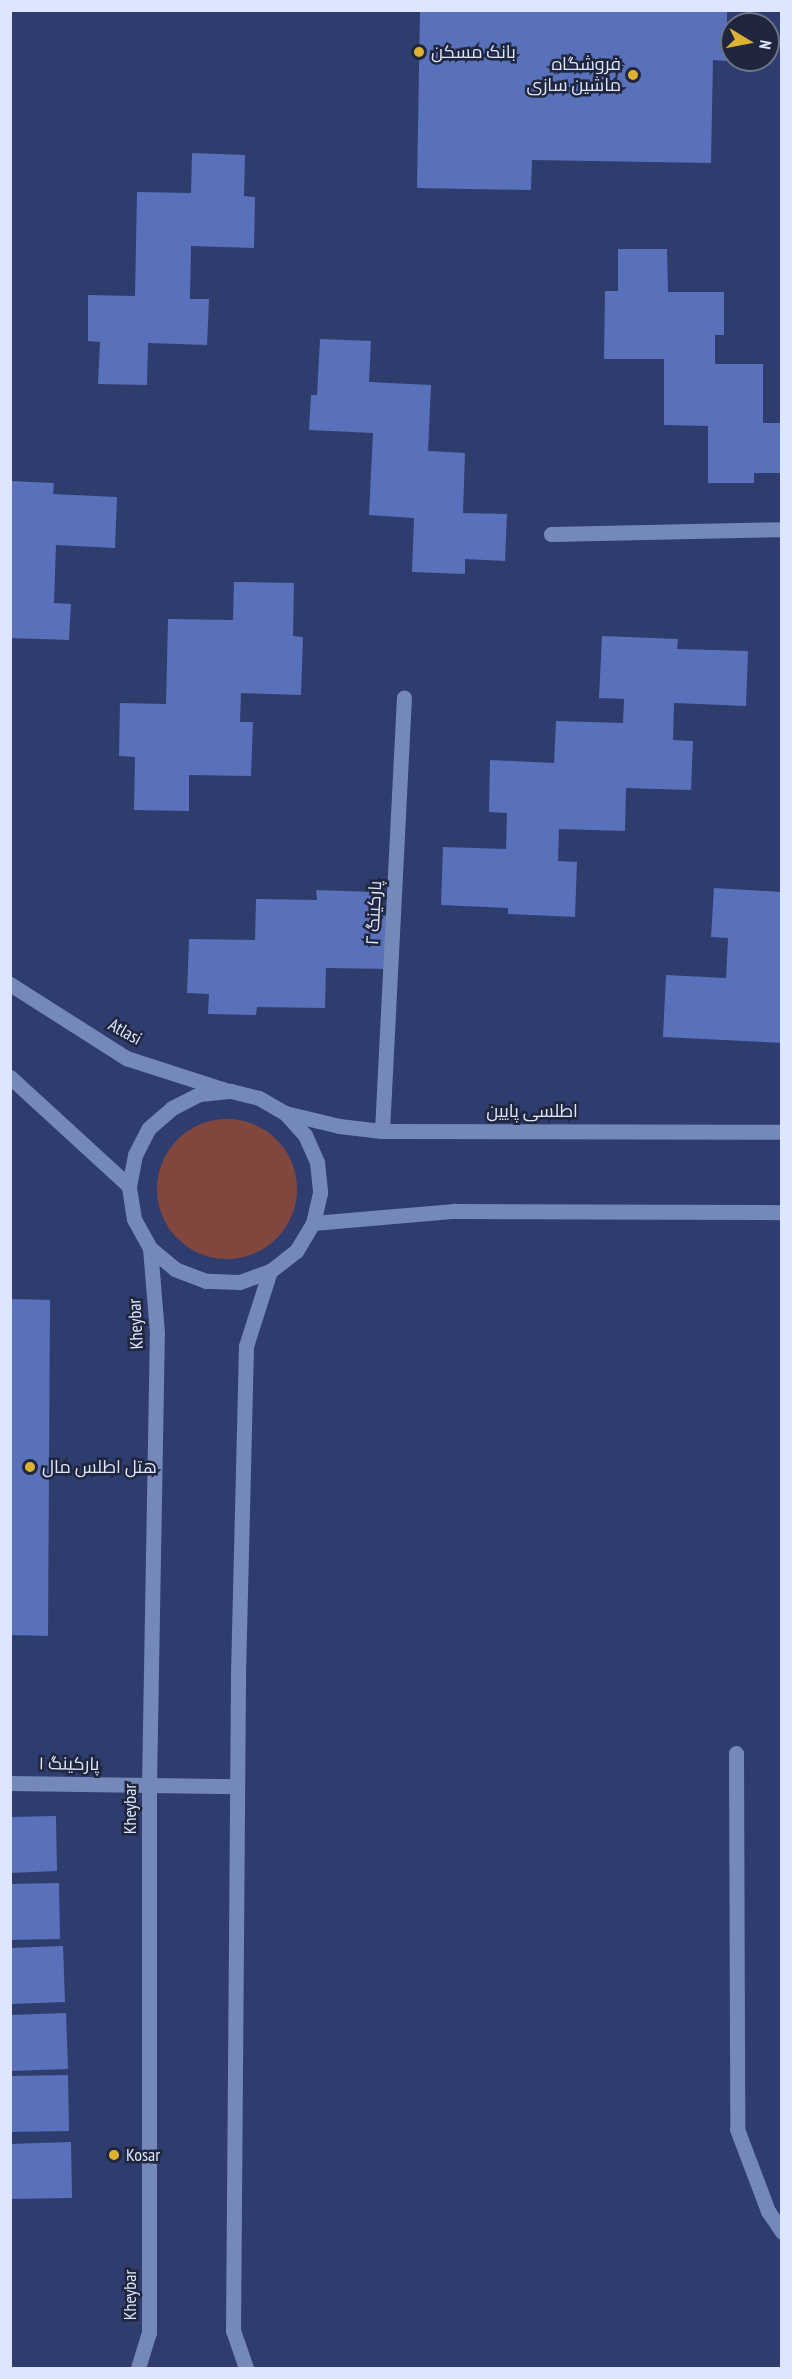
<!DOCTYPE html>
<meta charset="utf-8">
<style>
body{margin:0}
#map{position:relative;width:792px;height:2379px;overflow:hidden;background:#2e3d6e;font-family:"PT Sans Narrow",Cairo,sans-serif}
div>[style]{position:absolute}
.green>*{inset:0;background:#81473f}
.round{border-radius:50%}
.building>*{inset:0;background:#5971ba}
.minor>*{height:15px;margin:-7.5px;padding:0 7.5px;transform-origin:7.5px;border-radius:7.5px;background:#7588ba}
.dots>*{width:16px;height:16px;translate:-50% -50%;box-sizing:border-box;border:3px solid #1f263d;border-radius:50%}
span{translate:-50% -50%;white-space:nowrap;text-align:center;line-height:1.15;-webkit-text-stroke:5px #1f263d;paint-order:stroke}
.poi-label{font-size:18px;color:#dde6fe}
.left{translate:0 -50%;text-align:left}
.right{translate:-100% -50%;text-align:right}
.street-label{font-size:18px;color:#dde6fe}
.frame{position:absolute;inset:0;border:12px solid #dde6fe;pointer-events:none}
.north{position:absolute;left:720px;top:12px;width:60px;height:60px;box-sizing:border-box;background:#1f263d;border:2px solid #6b738a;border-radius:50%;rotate:100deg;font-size:16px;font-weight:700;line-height:24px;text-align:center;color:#dde6fe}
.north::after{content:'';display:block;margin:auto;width:21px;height:27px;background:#ddb233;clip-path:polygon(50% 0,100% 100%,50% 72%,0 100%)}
</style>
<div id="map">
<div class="green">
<div class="round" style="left:157px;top:1119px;width:140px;height:140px"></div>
</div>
<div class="building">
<div style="clip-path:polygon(420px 10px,727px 10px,727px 61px,713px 60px,711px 163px,532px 160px,531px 190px,417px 188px)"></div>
<div style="clip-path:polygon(192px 153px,245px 155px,244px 196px,255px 197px,254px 248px,191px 246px,190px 299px,209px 299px,207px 345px,148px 343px,147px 385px,98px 384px,100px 342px,88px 341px,88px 295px,135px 296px,137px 192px,191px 193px)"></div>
<div style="clip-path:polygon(618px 249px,667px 249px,668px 292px,724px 292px,724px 335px,715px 335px,715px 364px,763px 364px,763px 423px,782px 423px,782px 473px,754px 473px,754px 483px,708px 483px,708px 426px,664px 425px,664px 359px,604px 359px,605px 291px,618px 291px)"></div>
<div style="clip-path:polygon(320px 339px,371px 341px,369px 382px,431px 385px,428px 451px,465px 453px,463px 513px,507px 514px,505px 561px,465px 559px,465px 574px,412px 572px,414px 518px,369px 515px,373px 433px,309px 430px,311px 395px,317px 395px)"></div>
<div style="clip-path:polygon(10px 481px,54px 483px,53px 494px,117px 497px,115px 548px,56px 545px,54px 603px,71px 604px,69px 640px,10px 638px)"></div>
<div style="clip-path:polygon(234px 582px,294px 583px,293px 636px,303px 637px,301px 695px,241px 693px,240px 722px,253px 722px,251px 776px,189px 775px,189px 811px,134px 810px,135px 757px,119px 756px,120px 703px,166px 704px,168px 619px,233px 620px)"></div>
<div style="clip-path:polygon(602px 636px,678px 639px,677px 649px,748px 651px,746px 706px,674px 703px,673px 740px,693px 741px,691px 790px,626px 788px,625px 831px,559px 829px,558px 861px,577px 862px,575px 917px,508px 914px,508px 908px,441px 905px,443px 847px,506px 849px,507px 813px,489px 812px,490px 760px,554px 763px,556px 721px,623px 723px,624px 699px,599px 698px)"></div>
<div style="clip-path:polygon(714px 888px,781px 892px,782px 1043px,663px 1037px,666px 975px,726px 978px,728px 938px,711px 937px)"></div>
<div style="clip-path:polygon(316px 890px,372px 892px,372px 915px,386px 916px,391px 969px,326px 968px,325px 1008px,257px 1007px,256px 1015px,208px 1014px,209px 994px,187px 993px,189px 939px,255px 940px,256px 899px,317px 900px)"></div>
<div style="clip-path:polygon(10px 1299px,50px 1300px,48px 1636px,10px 1635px)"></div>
<div style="clip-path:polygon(56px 1816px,57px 1871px,10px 1873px,10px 1817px)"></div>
<div style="clip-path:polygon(59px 1883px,60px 1939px,10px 1940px,10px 1884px)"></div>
<div style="clip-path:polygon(63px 1946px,65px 2002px,10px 2004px,10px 1948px)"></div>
<div style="clip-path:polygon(66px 2013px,68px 2069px,10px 2071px,10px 2015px)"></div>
<div style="clip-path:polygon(68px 2075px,69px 2131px,10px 2132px,10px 2076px)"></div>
<div style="clip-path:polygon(71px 2142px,72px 2198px,10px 2199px,10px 2144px)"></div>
</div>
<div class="minor">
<div style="left:551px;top:534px;width:231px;rotate:-1.2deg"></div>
<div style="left:10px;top:984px;width:138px;rotate:32.5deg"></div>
<div style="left:126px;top:1058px;width:104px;rotate:17.9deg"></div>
<div style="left:10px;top:1077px;width:161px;rotate:42.5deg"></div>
<div style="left:285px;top:1113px;width:56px;rotate:13.5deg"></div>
<div style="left:339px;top:1126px;width:43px;rotate:6.6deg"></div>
<div style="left:382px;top:1131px;width:400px;rotate:0.1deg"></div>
<div style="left:382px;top:1131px;width:434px;rotate:-87.1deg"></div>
<div style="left:313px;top:1223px;width:142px;rotate:-4.9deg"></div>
<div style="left:454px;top:1211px;width:328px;rotate:0.2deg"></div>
<div style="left:736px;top:1753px;width:376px;rotate:89.8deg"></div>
<div style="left:737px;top:2129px;width:88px;rotate:69.3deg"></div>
<div style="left:768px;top:2211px;width:25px;rotate:56deg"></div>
<div style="left:10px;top:1783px;width:226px;rotate:0.8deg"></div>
<div style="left:138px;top:2368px;width:37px;rotate:-73deg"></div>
<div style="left:149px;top:2333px;width:548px;rotate:-90deg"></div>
<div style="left:149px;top:1785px;width:452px;rotate:-89deg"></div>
<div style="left:157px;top:1333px;width:85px;rotate:-94.7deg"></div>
<div style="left:150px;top:1248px;width:33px;rotate:-119deg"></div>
<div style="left:134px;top:1219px;width:33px;rotate:-99deg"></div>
<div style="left:129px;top:1186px;width:32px;rotate:-79deg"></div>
<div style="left:135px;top:1155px;width:30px;rotate:-63deg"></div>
<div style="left:149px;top:1128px;width:30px;rotate:-41deg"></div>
<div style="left:172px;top:1108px;width:31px;rotate:-27deg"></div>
<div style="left:200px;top:1094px;width:31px;rotate:-6deg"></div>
<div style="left:231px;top:1091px;width:29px;rotate:14deg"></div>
<div style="left:259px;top:1098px;width:30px;rotate:30deg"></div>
<div style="left:285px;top:1113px;width:30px;rotate:48deg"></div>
<div style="left:305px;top:1135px;width:30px;rotate:66deg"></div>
<div style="left:317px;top:1162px;width:31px;rotate:84deg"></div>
<div style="left:320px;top:1193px;width:31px;rotate:103deg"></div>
<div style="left:313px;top:1223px;width:33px;rotate:121deg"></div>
<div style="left:296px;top:1251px;width:33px;rotate:142deg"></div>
<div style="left:270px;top:1271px;width:33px;rotate:160deg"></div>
<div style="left:239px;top:1282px;width:33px;rotate:-178deg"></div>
<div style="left:206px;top:1281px;width:33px;rotate:-159deg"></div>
<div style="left:175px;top:1269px;width:33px;rotate:-140deg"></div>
<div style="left:246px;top:2368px;width:39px;rotate:-109deg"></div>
<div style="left:233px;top:2331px;width:657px;rotate:-89.56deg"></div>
<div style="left:238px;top:1674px;width:328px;rotate:-88.6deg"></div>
<div style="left:246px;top:1346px;width:79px;rotate:-72.3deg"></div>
</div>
<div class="dots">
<div style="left:419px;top:52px;background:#ddb233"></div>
<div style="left:633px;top:75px;background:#ddb233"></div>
<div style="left:30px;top:1467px;background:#ddb233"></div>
<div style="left:114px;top:2155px;background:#ddb233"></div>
</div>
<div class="poi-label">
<span class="left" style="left:431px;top:52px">بانک مسکن</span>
<span class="right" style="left:621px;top:75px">فروشگاه<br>ماشین سازی</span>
<span class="left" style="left:42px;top:1467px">هتل اطلس مال</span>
<span class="left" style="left:126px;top:2155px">Kosar</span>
</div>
<div class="street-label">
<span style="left:374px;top:913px;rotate:-87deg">پارکینگ ۲</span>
<span style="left:125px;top:1032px;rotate:29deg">Atlasi</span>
<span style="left:532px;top:1111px">اطلسی پایین</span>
<span style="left:136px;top:1324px;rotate:-93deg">Kheybar</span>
<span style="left:69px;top:1764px;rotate:1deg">پارکینگ ۱</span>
<span style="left:130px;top:1809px;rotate:-90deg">Kheybar</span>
<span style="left:130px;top:2295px;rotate:-90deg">Kheybar</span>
</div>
<div class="frame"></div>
<div class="north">N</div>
</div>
